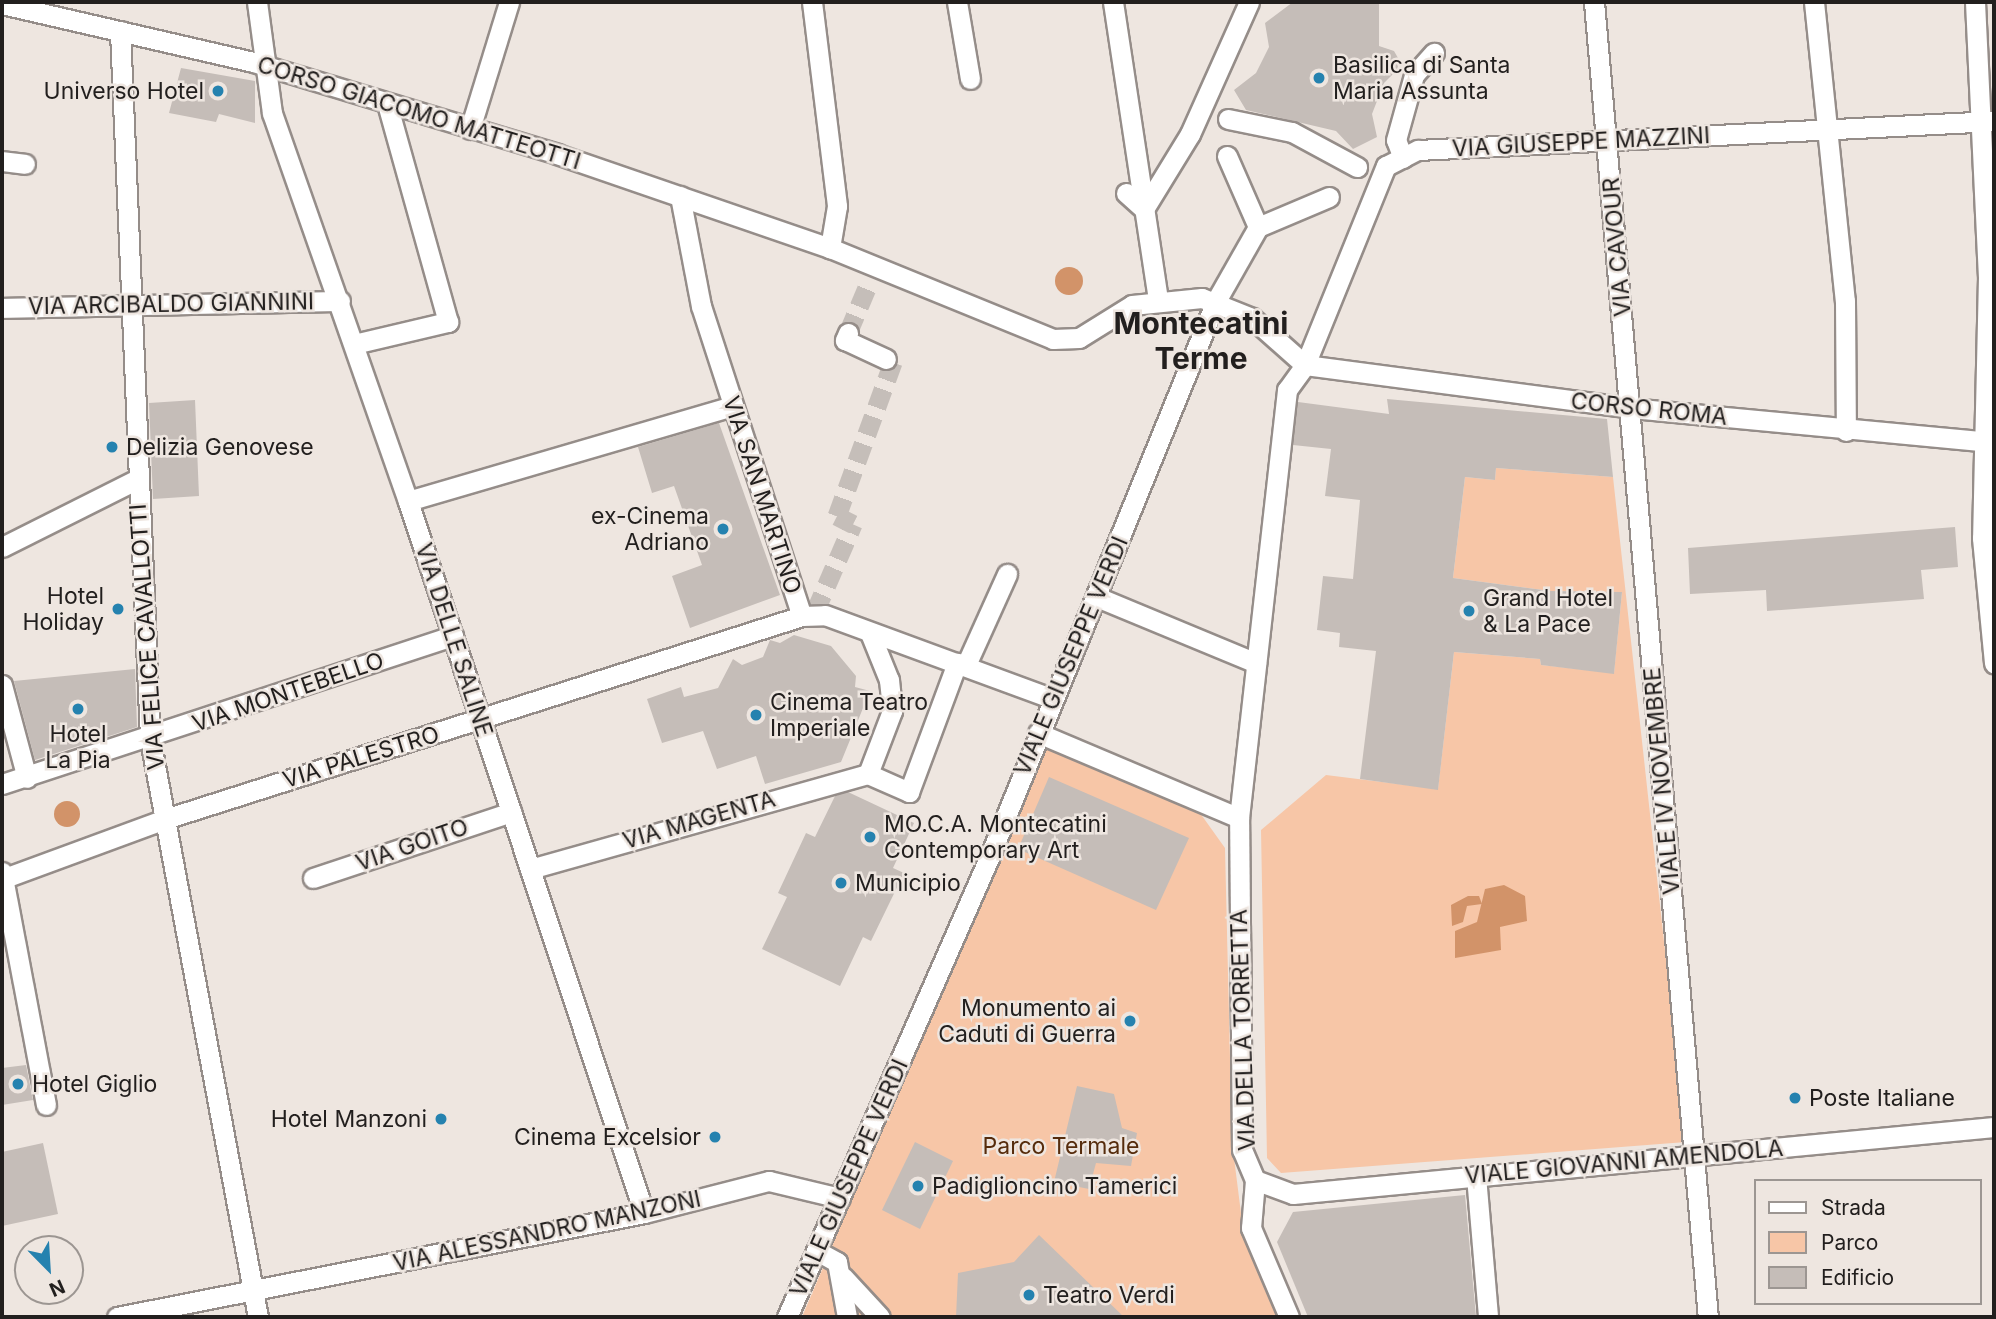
<!DOCTYPE html>
<style>
body{margin:0}
#map{position:relative;width:1996px;height:1319px;overflow:hidden;background:#eee6e0;font-family:Inter,sans-serif}
div>[style]{position:absolute}
.green>*{inset:0;background:#f7c6a7}
.water>*{inset:0;background:#d29369}
.round{border-radius:50%}
.building>*{inset:0;background:#c5bdb8}
.street-tunnel>*{height:19px;margin-top:-9.5px;transform-origin:0;background:repeating-linear-gradient(90deg,#c5beb9 0 19px,transparent 0 29px)}
.roads{filter:drop-shadow(2px 0 #958d89) drop-shadow(-2px 0 #958d89) drop-shadow(0 2px #958d89) drop-shadow(0 -2px #958d89)}
.street>*{height:19px;margin:-9.5px;padding:0 9.5px;transform-origin:9.5px;border-radius:9.5px;background:#fff}
.dots>*{width:19px;height:19px;translate:-50% -50%;box-sizing:border-box;border:4px solid #eee6e0;border-radius:50%}
span{translate:-50% -50%;white-space:nowrap;text-align:center;line-height:1.15;-webkit-text-stroke:5px #eee6e0;paint-order:stroke}
.poi-label{font-size:23px;color:#221f1e}
.left{translate:0 -50%;text-align:left}
.right{translate:-100% -50%;text-align:right}
.street-label{font-size:23px;color:#221f1e}
.park-label{font-size:23px;color:#562c0c}
.district-label{font-size:30px;color:#221f1e;font-weight:700}
.frame{position:absolute;inset:0;border:4px solid #221f1e;pointer-events:none}
.legend{position:absolute;left:1754px;top:1179px;width:228px;height:126px;box-sizing:border-box;background:#eee6e0;border:2px solid #9c9692;margin:0;padding:9px 12px;list-style:none;font-size:21px;color:#221f1e}
.legend li{display:flex;align-items:center;gap:14px;height:35px}
.legend b{width:35px;border:2px solid #9c9692}
.north{position:absolute;left:14px;top:1235px;width:70px;height:70px;box-sizing:border-box;background:#eee6e0;border:2px solid #9c9692;border-radius:50%;rotate:156deg;font-size:19px;font-weight:700;line-height:28px;text-align:center;color:#221f1e}
.north::after{content:'';display:block;margin:auto;width:24px;height:32px;background:#2582af;clip-path:polygon(50% 0,100% 100%,50% 72%,0 100%)}
</style>
<div id="map">
<div class="green">
<div style="clip-path:polygon(1496px 468px,1613px 477px,1686px 1142px,1281px 1173px,1267px 1158px,1261px 830px,1326px 775px,1438px 789px,1454px 652px,1540px 659px,1541px 665px,1614px 673px,1622px 592px,1551px 591px,1453px 578px,1465px 477px,1495px 480px)"></div>
<div style="clip-path:polygon(1045px 744px,1200px 813px,1225px 848px,1232px 1142px,1244px 1237px,1277px 1317px,802px 1317px)"></div>
</div>
<div class="water">
<div class="round" style="left:1055px;top:267px;width:28px;height:28px"></div>
<div class="round" style="left:54px;top:801px;width:26px;height:26px"></div>
<div style="clip-path:polygon(1504px 885px,1525px 896px,1527px 921px,1500px 927px,1501px 950px,1455px 958px,1455px 931px,1477px 922px,1485px 889px)"></div>
<div style="clip-path:polygon(1468px 896px,1479px 896px,1482px 904px,1467px 906px,1463px 922px,1452px 926px,1451px 905px)"></div>
</div>
<div class="building">
<div style="clip-path:polygon(1293px 2px,1379px 2px,1379px 46px,1394px 51px,1402px 65px,1384px 83px,1372px 114px,1377px 137px,1353px 149px,1336px 131px,1246px 110px,1234px 90px,1256px 73px,1269px 47px,1265px 23px)"></div>
<div style="clip-path:polygon(181px 68px,255px 81px,255px 123px,219px 114px,216px 122px,169px 113px)"></div>
<div style="clip-path:polygon(1387px 399px,1607px 419px,1613px 477px,1496px 468px,1495px 480px,1465px 477px,1453px 578px,1551px 591px,1622px 592px,1614px 674px,1541px 665px,1540px 659px,1454px 652px,1438px 790px,1360px 779px,1376px 651px,1339px 647px,1340px 633px,1317px 630px,1323px 576px,1353px 579px,1360px 500px,1325px 496px,1331px 449px,1293px 445px,1298px 402px,1389px 414px)"></div>
<div style="clip-path:polygon(195px 400px,199px 496px,153px 499px,149px 403px)"></div>
<div style="clip-path:polygon(719px 423px,780px 595px,690px 628px,672px 576px,702px 565px,674px 486px,652px 493px,638px 447px)"></div>
<div style="clip-path:polygon(1955px 527px,1958px 567px,1921px 570px,1924px 599px,1767px 611px,1766px 590px,1690px 594px,1688px 548px)"></div>
<div style="clip-path:polygon(794px 635px,831px 646px,856px 676px,855px 687px,870px 691px,841px 762px,765px 784px,756px 756px,717px 769px,703px 731px,662px 743px,647px 699px,681px 687px,684px 697px,718px 688px,733px 659px,742px 665px,763px 657px,770px 640px,780px 643px)"></div>
<div style="clip-path:polygon(135px 669px,137px 727px,35px 760px,14px 681px)"></div>
<div style="clip-path:polygon(1049px 777px,1189px 838px,1156px 910px,1018px 849px)"></div>
<div style="clip-path:polygon(848px 792px,914px 823px,893px 868px,904px 873px,871px 941px,863px 937px,840px 986px,762px 949px,787px 897px,778px 893px,806px 833px,815px 837px,835px 796px)"></div>
<div style="clip-path:polygon(26px 1065px,33px 1100px,2px 1105px,2px 1068px)"></div>
<div style="clip-path:polygon(1077px 1086px,1114px 1094px,1122px 1128px,1137px 1133px,1131px 1166px,1096px 1163px,1089px 1189px,1054px 1182px)"></div>
<div style="clip-path:polygon(915px 1142px,953px 1161px,920px 1229px,882px 1210px)"></div>
<div style="clip-path:polygon(43px 1143px,58px 1214px,2px 1226px,2px 1152px)"></div>
<div style="clip-path:polygon(1465px 1195px,1476px 1317px,1308px 1317px,1277px 1242px,1293px 1212px)"></div>
<div style="clip-path:polygon(1039px 1235px,1124px 1317px,956px 1317px,958px 1273px,1014px 1262px)"></div>
</div>
<div class="street-tunnel">
<div style="left:848px;top:333px;width:54px;rotate:-67.2deg"></div>
<div style="left:815px;top:612px;width:96px;rotate:-66.6deg"></div>
<div style="left:853px;top:524px;width:18px;rotate:-153deg"></div>
<div style="left:837px;top:516px;width:164px;rotate:-70deg"></div>
<div style="left:893px;top:362px;width:8px;rotate:-157deg"></div>
</div>
<div class="roads">
<div class="street">
<div style="left:257px;top:2px;width:112px;rotate:82.3deg"></div>
<div style="left:272px;top:113px;width:411px;rotate:70.7deg"></div>
<div style="left:408px;top:501px;width:750px;rotate:71.66deg"></div>
<div style="left:812px;top:2px;width:206px;rotate:83deg"></div>
<div style="left:837px;top:206px;width:43px;rotate:99.5deg"></div>
<div style="left:957px;top:2px;width:78px;rotate:80.4deg"></div>
<div style="left:1113px;top:2px;width:299px;rotate:81.4deg"></div>
<div style="left:1594px;top:2px;width:1320px;rotate:85.05deg"></div>
<div style="left:1814px;top:2px;width:301px;rotate:84.1deg"></div>
<div style="left:1845px;top:301px;width:130px;rotate:89.6deg"></div>
<div style="left:1975px;top:2px;width:275px;rotate:87.3deg"></div>
<div style="left:1988px;top:277px;width:261px;rotate:91.3deg"></div>
<div style="left:1982px;top:538px;width:126px;rotate:84.5deg"></div>
<div style="left:2px;top:4px;width:258px;rotate:13deg"></div>
<div style="left:253px;top:62px;width:318px;rotate:16.8deg"></div>
<div style="left:557px;top:154px;width:289px;rotate:19deg"></div>
<div style="left:830px;top:248px;width:241px;rotate:22.2deg"></div>
<div style="left:1053px;top:339px;width:26px;rotate:-2deg"></div>
<div style="left:1079px;top:338px;width:62px;rotate:-31.9deg"></div>
<div style="left:1132px;top:305px;width:70px;rotate:-5.7deg"></div>
<div style="left:1202px;top:298px;width:54px;rotate:21.8deg"></div>
<div style="left:1252px;top:318px;width:71px;rotate:41.6deg"></div>
<div style="left:1305px;top:365px;width:329px;rotate:7.5deg"></div>
<div style="left:1631px;top:408px;width:365px;rotate:5.4deg"></div>
<div style="left:120px;top:31px;width:709px;rotate:87.57deg"></div>
<div style="left:150px;top:739px;width:588px;rotate:79.42deg"></div>
<div style="left:1228px;top:119px;width:65px;rotate:11.5deg"></div>
<div style="left:1292px;top:132px;width:74px;rotate:28.3deg"></div>
<div style="left:470px;top:129px;width:133px;rotate:-72.9deg"></div>
<div style="left:1227px;top:156px;width:77px;rotate:66.4deg"></div>
<div style="left:1258px;top:227px;width:77px;rotate:-22.9deg"></div>
<div style="left:1403px;top:158px;width:19px;rotate:-111deg"></div>
<div style="left:1396px;top:140px;width:67px;rotate:-74.5deg"></div>
<div style="left:1414px;top:75px;width:30px;rotate:-48deg"></div>
<div style="left:2px;top:161px;width:23px;rotate:7deg"></div>
<div style="left:1126px;top:193px;width:24px;rotate:42deg"></div>
<div style="left:1144px;top:209px;width:88px;rotate:-58.5deg"></div>
<div style="left:1190px;top:134px;width:145px;rotate:-65.9deg"></div>
<div style="left:680px;top:196px;width:112px;rotate:79.2deg"></div>
<div style="left:701px;top:306px;width:326px;rotate:72deg"></div>
<div style="left:802px;top:616px;width:23px;rotate:-2deg"></div>
<div style="left:825px;top:615px;width:243px;rotate:20.2deg"></div>
<div style="left:2px;top:308px;width:338px;rotate:-1.2deg"></div>
<div style="left:848px;top:333px;width:8px;rotate:113deg"></div>
<div style="left:845px;top:340px;width:45px;rotate:24.9deg"></div>
<div style="left:354px;top:344px;width:97px;rotate:-13.2deg"></div>
<div style="left:448px;top:322px;width:227px;rotate:-105.6deg"></div>
<div style="left:408px;top:501px;width:338px;rotate:-16.3deg"></div>
<div style="left:2px;top:547px;width:150px;rotate:-26.6deg"></div>
<div style="left:1097px;top:597px;width:172px;rotate:22.5deg"></div>
<div style="left:870px;top:633px;width:51px;rotate:68deg"></div>
<div style="left:889px;top:680px;width:31px;rotate:84deg"></div>
<div style="left:892px;top:711px;width:67px;rotate:110.9deg"></div>
<div style="left:868px;top:774px;width:45px;rotate:23.7deg"></div>
<div style="left:909px;top:792px;width:138px;rotate:-69.6deg"></div>
<div style="left:966px;top:665px;width:100px;rotate:-65.7deg"></div>
<div style="left:2px;top:685px;width:96px;rotate:75deg"></div>
<div style="left:1038px;top:733px;width:218px;rotate:22.9deg"></div>
<div style="left:2px;top:784px;width:475px;rotate:-18.2deg"></div>
<div style="left:530px;top:869px;width:351px;rotate:-15.7deg"></div>
<div style="left:2px;top:872px;width:237px;rotate:79.3deg"></div>
<div style="left:313px;top:878px;width:209px;rotate:-18.4deg"></div>
<div style="left:2px;top:879px;width:174px;rotate:-20.2deg"></div>
<div style="left:165px;top:819px;width:669px;rotate:-17.68deg"></div>
<div style="left:1476px;top:1176px;width:142px;rotate:85.1deg"></div>
<div style="left:1255px;top:1180px;width:40px;rotate:20.2deg"></div>
<div style="left:1293px;top:1194px;width:704px;rotate:-5.46deg"></div>
<div style="left:817px;top:1251px;width:23px;rotate:29deg"></div>
<div style="left:837px;top:1262px;width:56px;rotate:79.7deg"></div>
<div style="left:843px;top:1277px;width:54px;rotate:47.2deg"></div>
<div style="left:117px;top:1317px;width:537px;rotate:-11.16deg"></div>
<div style="left:644px;top:1213px;width:129px;rotate:-14.4deg"></div>
<div style="left:769px;top:1181px;width:73px;rotate:13.5deg"></div>
<div style="left:787px;top:1317px;width:501px;rotate:-66.25deg"></div>
<div style="left:989px;top:858px;width:601px;rotate:-67.83deg"></div>
<div style="left:1216px;top:301px;width:85px;rotate:-60.4deg"></div>
<div style="left:1289px;top:1317px;width:97px;rotate:-113.1deg"></div>
<div style="left:1251px;top:1228px;width:48px;rotate:-85.2deg"></div>
<div style="left:1255px;top:1180px;width:33px;rotate:-113deg"></div>
<div style="left:1242px;top:1150px;width:332px;rotate:-90.5deg"></div>
<div style="left:1239px;top:818px;width:431px;rotate:-83.6deg"></div>
<div style="left:1287px;top:390px;width:31px;rotate:-54deg"></div>
<div style="left:1305px;top:365px;width:215px;rotate:-67.9deg"></div>
<div style="left:1386px;top:166px;width:36px;rotate:-27deg"></div>
<div style="left:1418px;top:150px;width:577px;rotate:-2.88deg"></div>
</div>
</div>
<div class="dots">
<div style="left:1319px;top:78px;background:#2582af"></div>
<div style="left:218px;top:91px;background:#2582af"></div>
<div style="left:112px;top:447px;background:#2582af"></div>
<div style="left:723px;top:529px;background:#2582af"></div>
<div style="left:118px;top:609px;background:#2582af"></div>
<div style="left:1469px;top:611px;background:#2582af"></div>
<div style="left:78px;top:709px;background:#2582af"></div>
<div style="left:756px;top:715px;background:#2582af"></div>
<div style="left:870px;top:837px;background:#2582af"></div>
<div style="left:841px;top:883px;background:#2582af"></div>
<div style="left:1130px;top:1021px;background:#2582af"></div>
<div style="left:18px;top:1084px;background:#2582af"></div>
<div style="left:1795px;top:1098px;background:#2582af"></div>
<div style="left:441px;top:1119px;background:#2582af"></div>
<div style="left:715px;top:1137px;background:#2582af"></div>
<div style="left:918px;top:1186px;background:#2582af"></div>
<div style="left:1029px;top:1295px;background:#2582af"></div>
</div>
<div class="poi-label">
<span class="left" style="left:1333px;top:78px">Basilica di Santa<br>Maria Assunta</span>
<span class="right" style="left:204px;top:91px">Universo Hotel</span>
<span class="left" style="left:126px;top:447px">Delizia Genovese</span>
<span class="right" style="left:709px;top:529px">ex-Cinema<br>Adriano</span>
<span class="right" style="left:104px;top:609px">Hotel<br>Holiday</span>
<span class="left" style="left:1483px;top:611px">Grand Hotel<br>&amp; La Pace</span>
<span class="left" style="left:770px;top:715px">Cinema Teatro<br>Imperiale</span>
<span style="left:78px;top:747px">Hotel<br>La Pia</span>
<span class="left" style="left:884px;top:837px">MO.C.A. Montecatini<br>Contemporary Art</span>
<span class="left" style="left:855px;top:883px">Municipio</span>
<span class="right" style="left:1116px;top:1021px">Monumento ai<br>Caduti di Guerra</span>
<span class="left" style="left:32px;top:1084px">Hotel Giglio</span>
<span class="left" style="left:1809px;top:1098px">Poste Italiane</span>
<span class="right" style="left:427px;top:1119px">Hotel Manzoni</span>
<span class="right" style="left:701px;top:1137px">Cinema Excelsior</span>
<span class="left" style="left:932px;top:1186px">Padiglioncino Tamerici</span>
<span class="left" style="left:1043px;top:1295px">Teatro Verdi</span>
</div>
<div class="street-label">
<span style="left:419px;top:113px;rotate:17deg">CORSO GIACOMO MATTEOTTI</span>
<span style="left:1581px;top:142px;rotate:-3deg">VIA GIUSEPPE MAZZINI</span>
<span style="left:1617px;top:247px;rotate:-95deg">VIA CAVOUR</span>
<span style="left:171px;top:304px;rotate:-1deg">VIA ARCIBALDO GIANNINI</span>
<span style="left:1649px;top:409px;rotate:6deg">CORSO ROMA</span>
<span style="left:762px;top:495px;rotate:72deg">VIA SAN MARTINO</span>
<span style="left:147px;top:637px;rotate:-94deg">VIA FELICE CAVALLOTTI</span>
<span style="left:454px;top:640px;rotate:72deg">VIA DELLE SALINE</span>
<span style="left:1071px;top:656px;rotate:-67deg">VIALE GIUSEPPE VERDI</span>
<span style="left:288px;top:692px;rotate:-19deg">VIA MONTEBELLO</span>
<span style="left:361px;top:757px;rotate:-17deg">VIA PALESTRO</span>
<span style="left:1662px;top:781px;rotate:-95deg">VIALE IV NOVEMBRE</span>
<span style="left:699px;top:820px;rotate:-16deg">VIA MAGENTA</span>
<span style="left:412px;top:845px;rotate:-19deg">VIA GOITO</span>
<span style="left:1243px;top:1030px;rotate:-92deg">VIA DELLA TORRETTA</span>
<span style="left:1624px;top:1162px;rotate:-5deg">VIALE GIOVANNI AMENDOLA</span>
<span style="left:849px;top:1178px;rotate:-66deg">VIALE GIUSEPPE VERDI</span>
<span style="left:547px;top:1231px;rotate:-12deg">VIA ALESSANDRO MANZONI</span>
</div>
<div class="park-label">
<span style="left:1061px;top:1146px">Parco Termale</span>
</div>
<div class="district-label">
<span style="left:1201px;top:340px">Montecatini<br>Terme</span>
</div>
<div class="frame"></div>
<ul class="legend">
<li><b style="height:9px;background:#fff"></b>Strada</li>
<li><b style="height:19px;background:#f7c6a7"></b>Parco</li>
<li><b style="height:19px;background:#c5bdb8"></b>Edificio</li>
</ul>
<div class="north">N</div>
</div>
